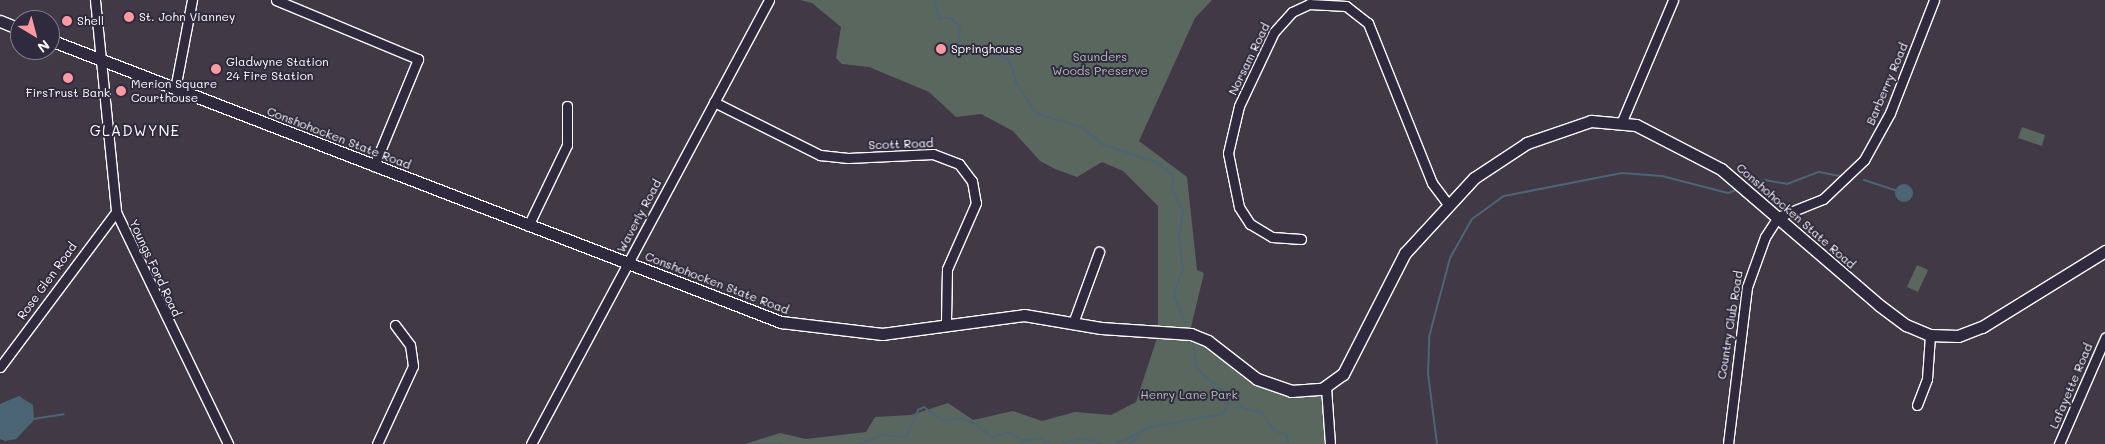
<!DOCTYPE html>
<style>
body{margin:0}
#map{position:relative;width:2105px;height:444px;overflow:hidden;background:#423947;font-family:Mali,sans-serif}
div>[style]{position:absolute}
.green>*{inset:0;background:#59675e}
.water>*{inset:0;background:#4b6574}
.round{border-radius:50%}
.stream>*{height:2px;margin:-1px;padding:0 1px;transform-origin:1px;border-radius:1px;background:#4b6574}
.roads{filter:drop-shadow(1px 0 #fff) drop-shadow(-1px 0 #fff) drop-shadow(0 1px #fff) drop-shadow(0 -1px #fff)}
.minor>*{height:9px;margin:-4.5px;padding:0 4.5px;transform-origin:4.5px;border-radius:4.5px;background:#2f2a3d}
.major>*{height:11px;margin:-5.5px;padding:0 5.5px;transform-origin:5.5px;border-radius:5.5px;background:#2f2a3d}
.dots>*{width:14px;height:14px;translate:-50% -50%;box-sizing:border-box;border:2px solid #2f2a3d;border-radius:50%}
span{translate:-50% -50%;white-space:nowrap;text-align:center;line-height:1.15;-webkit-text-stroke:4px #2f2a3d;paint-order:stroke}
.poi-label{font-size:12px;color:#fff}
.left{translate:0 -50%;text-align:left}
.park-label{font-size:12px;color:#b4bbb7}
.street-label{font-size:12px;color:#fff}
.quarter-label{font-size:15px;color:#fff;letter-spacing:1px}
.north{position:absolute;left:10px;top:10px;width:50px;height:50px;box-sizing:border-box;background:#2f2a3d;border:1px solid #827f8b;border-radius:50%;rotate:143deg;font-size:14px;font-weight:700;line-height:20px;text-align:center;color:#fff}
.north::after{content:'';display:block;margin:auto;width:18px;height:22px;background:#ff9aa2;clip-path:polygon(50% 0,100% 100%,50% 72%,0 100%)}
</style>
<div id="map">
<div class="green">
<div style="clip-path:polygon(800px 0,1212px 0,1195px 18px,1139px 141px,1187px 177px,1197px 270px,1204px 273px,1188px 340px,1205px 345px,1243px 377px,1273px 389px,1305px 397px,1327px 394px,1324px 444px,745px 444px,780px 433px,806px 439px,866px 432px,875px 417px,911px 415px,948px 403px,973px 420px,1013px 411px,1042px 421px,1075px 412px,1111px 415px,1136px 402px,1158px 335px,1158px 206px,1123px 171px,1102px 162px,1077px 177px,1055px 169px,1040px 161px,1013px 131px,981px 114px,956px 117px,929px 92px,869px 67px,842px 64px,836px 58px,841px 27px,812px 3px)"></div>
<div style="clip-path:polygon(2022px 127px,2045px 135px,2042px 146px,2018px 138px)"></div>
<div style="clip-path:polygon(1917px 265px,1928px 270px,1918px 292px,1907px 287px)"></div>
</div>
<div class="water">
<div class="round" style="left:1895px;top:184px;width:18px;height:18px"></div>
<div style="clip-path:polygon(19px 396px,33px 405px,34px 420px,16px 439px,5px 441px,0 439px,0 404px)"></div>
</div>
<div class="stream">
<div style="left:934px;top:0;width:19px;rotate:74deg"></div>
<div style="left:939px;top:18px;width:11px"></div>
<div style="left:950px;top:18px;width:13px;rotate:42deg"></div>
<div style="left:960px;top:27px;width:14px;rotate:98deg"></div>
<div style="left:958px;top:41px;width:13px;rotate:67deg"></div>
<div style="left:963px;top:53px;width:26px;rotate:-7deg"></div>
<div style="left:989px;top:50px;width:22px;rotate:27deg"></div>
<div style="left:1009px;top:60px;width:25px;rotate:72deg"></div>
<div style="left:1017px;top:84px;width:35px;rotate:57deg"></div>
<div style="left:1036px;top:113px;width:49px;rotate:17.7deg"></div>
<div style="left:1083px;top:128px;width:25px;rotate:40deg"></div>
<div style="left:1102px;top:144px;width:57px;rotate:18.4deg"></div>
<div style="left:1156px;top:162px;width:21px;rotate:37deg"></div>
<div style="left:1173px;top:175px;width:15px;rotate:94deg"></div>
<div style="left:1172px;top:190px;width:25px;rotate:63deg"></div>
<div style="left:1183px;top:212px;width:24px;rotate:99deg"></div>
<div style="left:1179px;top:236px;width:34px;rotate:83deg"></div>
<div style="left:1183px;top:270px;width:26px;rotate:111deg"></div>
<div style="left:1174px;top:294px;width:33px;rotate:69deg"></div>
<div style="left:945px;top:49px;width:8px;rotate:-45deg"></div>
<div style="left:951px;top:43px;width:8px;rotate:14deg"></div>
<div style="left:1864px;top:180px;width:33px;rotate:18deg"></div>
<div style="left:1753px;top:184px;width:13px;rotate:-18deg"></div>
<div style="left:1765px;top:180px;width:22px;rotate:10deg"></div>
<div style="left:1787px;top:184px;width:34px;rotate:-21deg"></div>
<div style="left:1819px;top:172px;width:21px;rotate:11deg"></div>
<div style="left:1193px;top:343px;width:26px;rotate:81deg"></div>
<div style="left:1197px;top:369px;width:62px;rotate:40.4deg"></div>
<div style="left:1244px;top:409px;width:18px;rotate:9deg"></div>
<div style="left:1262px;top:412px;width:21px;rotate:59deg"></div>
<div style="left:1273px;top:430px;width:15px;rotate:20deg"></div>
<div style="left:1287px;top:435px;width:9px;rotate:84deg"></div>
<div style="left:33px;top:419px;width:31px;rotate:-9deg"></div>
<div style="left:754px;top:444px;width:27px"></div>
<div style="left:860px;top:444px;width:25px;rotate:-21deg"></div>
<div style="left:883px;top:435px;width:23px;rotate:5deg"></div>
<div style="left:906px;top:437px;width:30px;rotate:-66deg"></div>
<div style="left:918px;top:410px;width:7px;rotate:-27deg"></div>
<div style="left:924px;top:407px;width:24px;rotate:35deg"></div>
<div style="left:944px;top:421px;width:17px;rotate:-10deg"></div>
<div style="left:961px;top:418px;width:14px;rotate:21deg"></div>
<div style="left:974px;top:423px;width:23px;rotate:38deg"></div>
<div style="left:992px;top:437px;width:18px;rotate:-16deg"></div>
<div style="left:1009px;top:432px;width:17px;rotate:33deg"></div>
<div style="left:1023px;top:441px;width:17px;rotate:-10deg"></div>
<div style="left:1040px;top:438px;width:12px;rotate:31deg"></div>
<div style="left:1062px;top:444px;width:22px;rotate:-16deg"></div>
<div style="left:1083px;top:438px;width:20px;rotate:18deg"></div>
<div style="left:1116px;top:444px;width:39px;rotate:-26deg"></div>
<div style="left:1151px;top:427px;width:73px;rotate:-10.2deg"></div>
<div style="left:1223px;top:414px;width:17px;rotate:-66deg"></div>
<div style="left:1130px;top:444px;width:12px;rotate:-42deg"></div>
<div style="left:1437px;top:444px;width:71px;rotate:-97.3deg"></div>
<div style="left:1428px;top:374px;width:37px;rotate:-88deg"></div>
<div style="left:1429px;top:337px;width:82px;rotate:-75.1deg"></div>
<div style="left:1450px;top:258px;width:45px;rotate:-60.6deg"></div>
<div style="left:1472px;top:219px;width:39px;rotate:-36deg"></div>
<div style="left:1504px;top:196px;width:120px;rotate:-11deg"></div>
<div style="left:1622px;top:173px;width:40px;rotate:4.3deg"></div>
<div style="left:1662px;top:176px;width:68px;rotate:14.4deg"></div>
<div style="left:1728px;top:193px;width:12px;rotate:-20deg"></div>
</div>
<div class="roads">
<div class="minor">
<div style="left:95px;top:0;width:213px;rotate:84.3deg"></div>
<div style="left:116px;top:212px;width:258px;rotate:64.2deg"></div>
<div style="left:276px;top:0;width:154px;rotate:22.6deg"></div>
<div style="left:418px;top:59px;width:116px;rotate:112.4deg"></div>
<div style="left:175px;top:89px;width:91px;rotate:-79.2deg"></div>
<div style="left:714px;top:102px;width:119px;rotate:26.6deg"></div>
<div style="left:820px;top:155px;width:28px;rotate:6deg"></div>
<div style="left:848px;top:158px;width:85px;rotate:-2.7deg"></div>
<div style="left:933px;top:154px;width:28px;rotate:21deg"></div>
<div style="left:959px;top:164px;width:21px;rotate:53deg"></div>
<div style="left:972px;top:181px;width:22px;rotate:80deg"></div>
<div style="left:976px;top:203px;width:72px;rotate:113.7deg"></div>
<div style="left:947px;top:269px;width:54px;rotate:91.1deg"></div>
<div style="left:1622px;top:121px;width:131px;rotate:-67.1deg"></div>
<div style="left:528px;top:226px;width:90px;rotate:-64.3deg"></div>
<div style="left:567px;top:145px;width:39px;rotate:-90deg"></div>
<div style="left:1301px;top:239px;width:29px;rotate:-176deg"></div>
<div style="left:1272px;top:237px;width:26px;rotate:-149deg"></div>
<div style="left:1250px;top:224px;width:20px;rotate:-123deg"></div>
<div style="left:1239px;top:207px;width:55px;rotate:-101.5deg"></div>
<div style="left:1228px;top:153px;width:48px;rotate:-76.8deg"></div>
<div style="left:1239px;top:106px;width:82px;rotate:-64.7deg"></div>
<div style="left:1274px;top:32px;width:27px;rotate:-48deg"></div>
<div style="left:1292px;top:12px;width:19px;rotate:-25deg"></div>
<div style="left:1309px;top:4px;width:37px;rotate:3deg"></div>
<div style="left:1346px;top:6px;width:28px;rotate:38deg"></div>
<div style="left:1368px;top:23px;width:172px;rotate:68.2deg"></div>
<div style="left:1432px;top:183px;width:26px;rotate:53deg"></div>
<div style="left:1073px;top:323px;width:76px;rotate:-69.9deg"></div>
<div style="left:0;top:367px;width:194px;rotate:-53.2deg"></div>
<div style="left:1326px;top:387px;width:57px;rotate:86deg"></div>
<div style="left:1917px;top:405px;width:28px;rotate:-69deg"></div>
<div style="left:1927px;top:379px;width:44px;rotate:-86.1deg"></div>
<div style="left:377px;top:444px;width:86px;rotate:-65.2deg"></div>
<div style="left:413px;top:366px;width:21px;rotate:-98deg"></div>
<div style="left:410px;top:345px;width:25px;rotate:-127deg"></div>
<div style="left:531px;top:444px;width:504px;rotate:-61.81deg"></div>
<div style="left:1728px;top:444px;width:158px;rotate:-83.1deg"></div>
<div style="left:1747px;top:287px;width:53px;rotate:-70.2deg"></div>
<div style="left:1765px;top:237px;width:24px;rotate:-57deg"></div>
<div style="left:1778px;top:217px;width:48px;rotate:-21.8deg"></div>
<div style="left:1823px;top:199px;width:57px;rotate:-43.6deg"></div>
<div style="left:1864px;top:160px;width:54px;rotate:-61deg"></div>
<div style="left:1890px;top:113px;width:121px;rotate:-68.7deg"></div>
<div style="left:2059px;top:444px;width:116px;rotate:-66.5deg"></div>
</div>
<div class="major">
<div style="left:0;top:21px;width:22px;rotate:22deg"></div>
<div style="left:50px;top:40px;width:784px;rotate:21.1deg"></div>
<div style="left:781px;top:322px;width:102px;rotate:6.8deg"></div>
<div style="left:882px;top:334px;width:143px;rotate:-7.6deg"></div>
<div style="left:1024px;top:315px;width:78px;rotate:9.6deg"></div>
<div style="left:1101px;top:328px;width:90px;rotate:3.8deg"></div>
<div style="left:1191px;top:334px;width:18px;rotate:22deg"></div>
<div style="left:1208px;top:341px;width:62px;rotate:37.8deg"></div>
<div style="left:1257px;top:379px;width:36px;rotate:19deg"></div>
<div style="left:1291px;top:391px;width:31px;rotate:-4deg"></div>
<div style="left:1322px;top:389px;width:26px;rotate:-36deg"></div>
<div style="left:1343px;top:374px;width:136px;rotate:-62.9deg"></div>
<div style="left:1405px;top:253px;width:102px;rotate:-47.4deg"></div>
<div style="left:1474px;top:178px;width:64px;rotate:-33.4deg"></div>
<div style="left:1527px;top:143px;width:68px;rotate:-19deg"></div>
<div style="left:1591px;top:121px;width:45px;rotate:5.1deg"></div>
<div style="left:1636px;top:125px;width:96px;rotate:27.4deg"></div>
<div style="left:1721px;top:169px;width:208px;rotate:40.7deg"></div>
<div style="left:1879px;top:305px;width:34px;rotate:37deg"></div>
<div style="left:1906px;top:325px;width:26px;rotate:23deg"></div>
<div style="left:1930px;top:335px;width:28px;rotate:2deg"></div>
<div style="left:1958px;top:336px;width:26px;rotate:-21deg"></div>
<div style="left:1982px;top:327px;width:145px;rotate:-31.7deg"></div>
</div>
</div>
<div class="dots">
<div style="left:129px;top:17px;background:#ff9aa2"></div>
<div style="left:67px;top:21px;background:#ff9aa2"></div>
<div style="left:941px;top:49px;background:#ff9aa2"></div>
<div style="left:216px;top:69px;background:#ff9aa2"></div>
<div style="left:68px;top:78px;background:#ff9aa2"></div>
<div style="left:121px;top:91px;background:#ff9aa2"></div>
</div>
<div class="poi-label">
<span class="left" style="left:139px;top:17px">St. John Vianney</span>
<span class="left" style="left:77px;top:21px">Shell</span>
<span class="left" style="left:951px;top:49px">Springhouse</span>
<span class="left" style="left:226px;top:69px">Gladwyne Station<br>24 Fire Station</span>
<span class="left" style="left:131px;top:91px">Merion Square<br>Courthouse</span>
<span style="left:68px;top:93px">FirsTrust Bank</span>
</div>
<div class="park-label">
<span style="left:1100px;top:64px">Saunders<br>Woods Preserve</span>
<span style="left:1189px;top:395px">Henry Lane Park</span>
</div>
<div class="street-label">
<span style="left:1249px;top:59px;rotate:-64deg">Norsam Road</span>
<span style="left:1887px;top:84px;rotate:-67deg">Barberry Road</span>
<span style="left:339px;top:138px;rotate:21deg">Conshohocken State Road</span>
<span style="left:901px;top:144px;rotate:-2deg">Scott Road</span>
<span style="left:639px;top:216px;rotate:-62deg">Waverly Road</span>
<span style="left:1796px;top:216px;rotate:41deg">Conshohocken State Road</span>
<span style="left:155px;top:268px;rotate:65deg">Youngs Ford Road</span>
<span style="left:47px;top:281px;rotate:-54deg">Rose Glen Road</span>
<span style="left:717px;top:283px;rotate:21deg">Conshohocken State Road</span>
<span style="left:1730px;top:325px;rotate:-81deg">Country Club Road</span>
<span style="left:2071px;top:386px;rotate:-67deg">Lafayette Road</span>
</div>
<div class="quarter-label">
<span style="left:135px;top:131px">GLADWYNE</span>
</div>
<div class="north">N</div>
</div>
